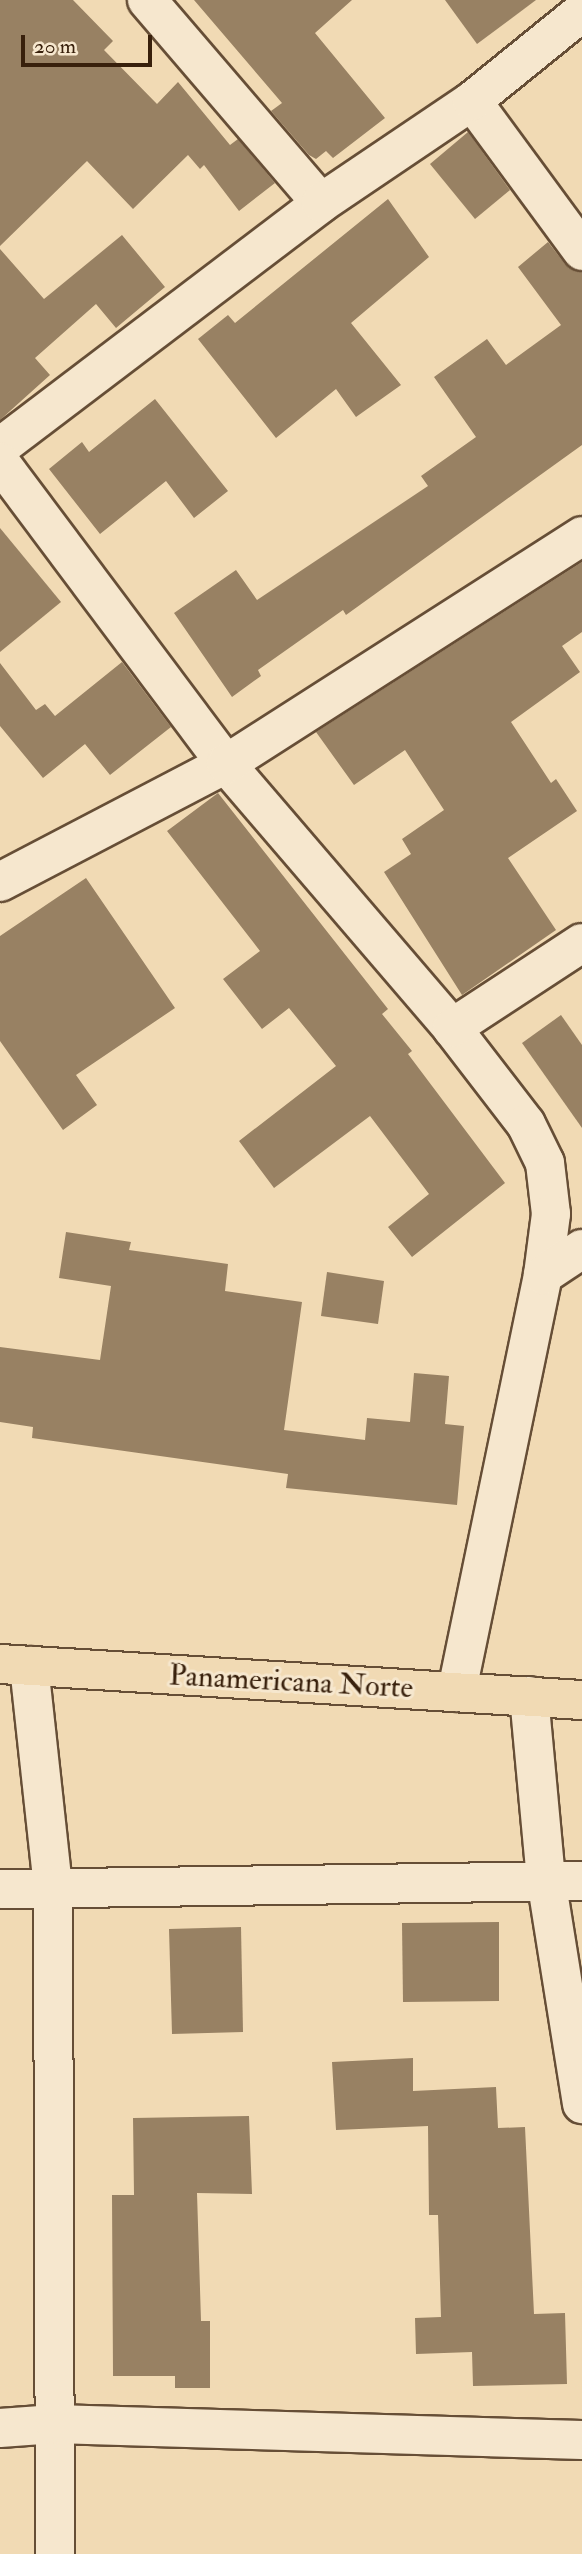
<!DOCTYPE html>
<style>
body{margin:0}
#map{position:relative;width:582px;height:2554px;overflow:hidden;background:#f1dab4;font-family:"IM FELL Double Pica",serif}
div>[style]{position:absolute}
.building>*{inset:0;background:#988163}
.roads{filter:drop-shadow(2px 0 #664e36) drop-shadow(-2px 0 #664e36) drop-shadow(0 2px #664e36) drop-shadow(0 -2px #664e36)}
.minor>*{height:38px;margin:-19px;padding:0 19px;transform-origin:19px;border-radius:19px;background:#f6e7ce}
.highway>*{height:38px;margin:-19px;padding:0 19px;transform-origin:19px;border-radius:19px;background:#f1dab4}
span{translate:-50% -50%;white-space:nowrap;text-align:center;line-height:1.15;-webkit-text-stroke:6px #f6e7ce;paint-order:stroke}
.street-label{font-size:30px;color:#38200c}
.scale{position:absolute;left:21px;top:35px;width:131px;height:32px;box-sizing:border-box;border:4px solid #38200c;border-top:0;padding-left:9px;font-size:21px;line-height:24px;white-space:nowrap;color:#38200c;-webkit-text-stroke:5px #f6e7ce;paint-order:stroke}
</style>
<div id="map">
<div class="building">
<div style="clip-path:polygon(0 0,73px 0,113px 41px,104px 50px,157px 104px,178px 82px,230px 145px,238px 139px,275px 183px,239px 211px,204px 165px,200px 169px,188px 155px,133px 209px,87px 161px,0 246px)"></div>
<div style="clip-path:polygon(194px 0,352px 0,315px 33px,385px 118px,333px 158px,326px 151px,316px 159px,309px 155px,271px 111px,282px 103px)"></div>
<div style="clip-path:polygon(445px 0,536px 0,477px 44px)"></div>
<div style="clip-path:polygon(468px 132px,510px 190px,475px 219px,430px 164px)"></div>
<div style="clip-path:polygon(388px 199px,429px 257px,351px 323px,401px 385px,356px 417px,336px 389px,276px 438px,198px 339px,228px 315px,235px 323px)"></div>
<div style="clip-path:polygon(122px 235px,165px 287px,116px 328px,96px 304px,35px 358px,50px 375px,0 420px,0 249px,44px 299px)"></div>
<div style="clip-path:polygon(548px 242px,565px 264px,582px 272px,582px 445px,346px 615px,343px 610px,258px 670px,261px 676px,232px 697px,174px 613px,236px 570px,257px 600px,428px 486px,421px 476px,476px 437px,434px 377px,487px 339px,506px 365px,561px 325px,518px 267px)"></div>
<div style="clip-path:polygon(155px 399px,228px 491px,194px 518px,166px 481px,100px 534px,49px 469px,82px 442px,89px 452px)"></div>
<div style="clip-path:polygon(0 528px,61px 602px,0 652px)"></div>
<div style="clip-path:polygon(582px 562px,582px 632px,562px 646px,580px 672px,511px 722px,551px 783px,556px 779px,577px 811px,508px 858px,556px 930px,462px 995px,384px 872px,411px 854px,402px 839px,444px 810px,405px 750px,354px 785px,316px 732px)"></div>
<div style="clip-path:polygon(122px 662px,171px 727px,110px 775px,85px 744px,43px 778px,0 726px,0 663px,36px 710px,45px 704px,55px 716px)"></div>
<div style="clip-path:polygon(218px 793px,388px 1009px,382px 1014px,412px 1051px,408px 1054px,505px 1183px,412px 1257px,388px 1227px,429px 1194px,370px 1116px,274px 1188px,239px 1141px,336px 1066px,289px 1008px,262px 1029px,223px 979px,260px 951px,167px 831px)"></div>
<div style="clip-path:polygon(86px 878px,175px 1008px,76px 1075px,97px 1105px,63px 1130px,0 1041px,0 936px)"></div>
<div style="clip-path:polygon(561px 1015px,582px 1045px,582px 1128px,522px 1043px)"></div>
<div style="clip-path:polygon(66px 1232px,131px 1242px,129px 1250px,228px 1264px,225px 1291px,302px 1302px,284px 1430px,365px 1440px,367px 1418px,410px 1422px,414px 1373px,449px 1376px,445px 1424px,464px 1426px,457px 1505px,286px 1488px,288px 1474px,32px 1438px,33px 1427px,0 1422px,0 1347px,100px 1360px,111px 1286px,59px 1278px)"></div>
<div style="clip-path:polygon(327px 1272px,384px 1281px,378px 1324px,321px 1316px)"></div>
<div style="clip-path:polygon(499px 1922px,499px 2001px,403px 2002px,402px 1923px)"></div>
<div style="clip-path:polygon(241px 1927px,243px 2032px,172px 2034px,169px 1929px)"></div>
<div style="clip-path:polygon(413px 2058px,413px 2091px,496px 2087px,498px 2128px,525px 2127px,534px 2314px,565px 2313px,567px 2384px,473px 2386px,472px 2352px,416px 2354px,415px 2318px,441px 2317px,438px 2215px,429px 2215px,428px 2126px,336px 2130px,332px 2062px)"></div>
<div style="clip-path:polygon(249px 2116px,252px 2194px,197px 2193px,201px 2321px,210px 2321px,210px 2388px,175px 2388px,175px 2376px,113px 2376px,112px 2195px,134px 2195px,133px 2118px)"></div>
</div>
<div class="roads">
<div class="minor">
<div style="left:147px;top:0;width:267px;rotate:49.4deg"></div>
<div style="left:472px;top:101px;width:186px;rotate:53.7deg"></div>
<div style="left:0;top:447px;width:403px;rotate:-37.2deg"></div>
<div style="left:321px;top:203px;width:182px;rotate:-34deg"></div>
<div style="left:472px;top:101px;width:141px;rotate:-39deg"></div>
<div style="left:0;top:462px;width:377px;rotate:53.2deg"></div>
<div style="left:226px;top:764px;width:348px;rotate:49.4deg"></div>
<div style="left:452px;top:1028px;width:121px;rotate:52.4deg"></div>
<div style="left:526px;top:1124px;width:43px;rotate:64deg"></div>
<div style="left:545px;top:1163px;width:51px;rotate:83.3deg"></div>
<div style="left:551px;top:1214px;width:62px;rotate:97.5deg"></div>
<div style="left:543px;top:1275px;width:426px;rotate:101.7deg"></div>
<div style="left:0;top:882px;width:255px;rotate:-27.6deg"></div>
<div style="left:226px;top:764px;width:423px;rotate:-32.6deg"></div>
<div style="left:452px;top:1028px;width:155px;rotate:-33.2deg"></div>
<div style="left:543px;top:1275px;width:47px;rotate:-33.7deg"></div>
<div style="left:29px;top:1666px;width:223px;rotate:83.8deg"></div>
<div style="left:53px;top:1888px;width:666px;rotate:89.83deg"></div>
<div style="left:529px;top:1696px;width:184px;rotate:84.7deg"></div>
<div style="left:546px;top:1879px;width:228px;rotate:80.9deg"></div>
<div style="left:0;top:1889px;width:582px;rotate:-0.79deg"></div>
<div style="left:0;top:2428px;width:55px;rotate:-4.2deg"></div>
<div style="left:55px;top:2424px;width:527px;rotate:1.74deg"></div>
</div>
<div class="highway">
<div style="left:0;top:1664px;width:583px;rotate:3.54deg"></div>
</div>
</div>
<div class="street-label">
<span style="left:291px;top:1682px;rotate:3deg">Panamericana Norte</span>
</div>
<div class="scale">20 m</div>
</div>
